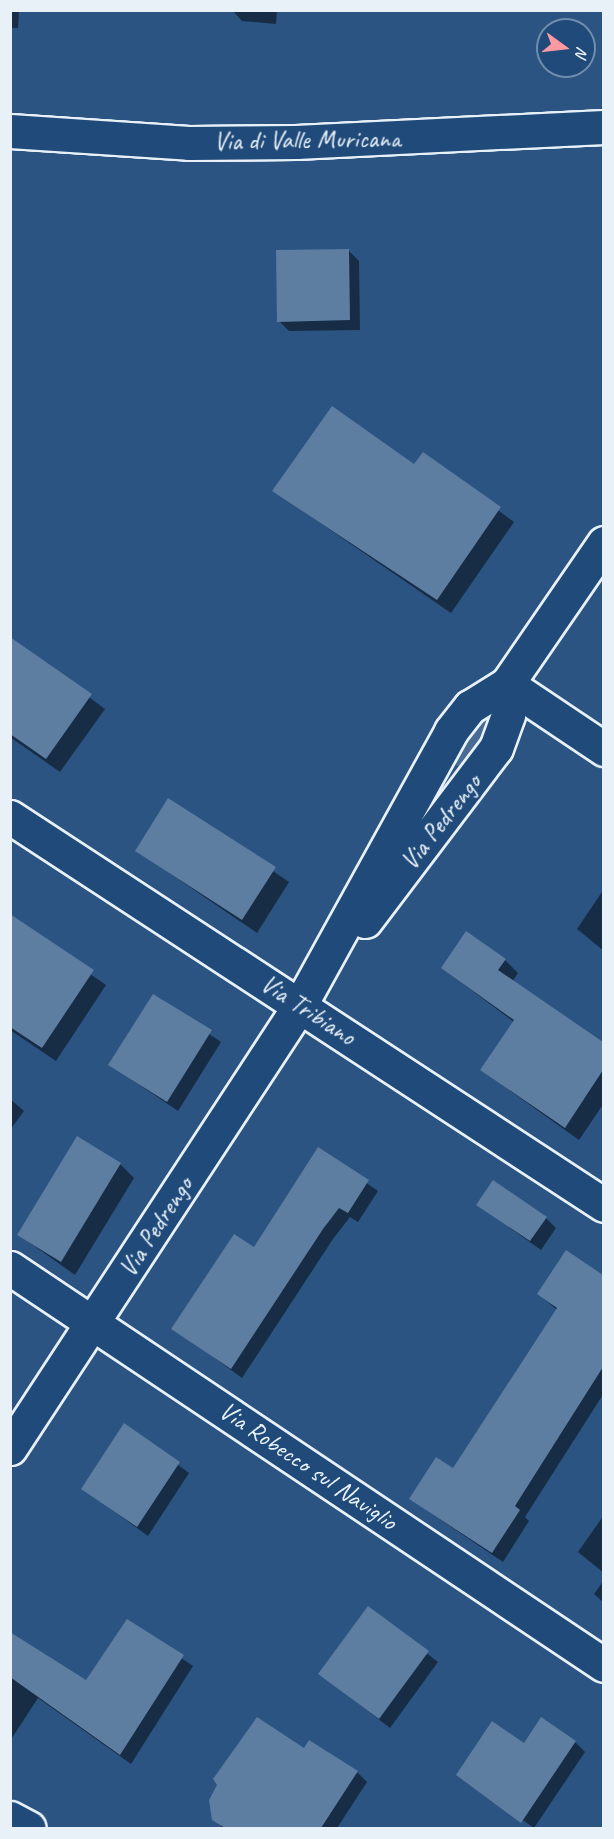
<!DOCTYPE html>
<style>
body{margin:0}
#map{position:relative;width:614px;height:1839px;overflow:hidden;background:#2b5482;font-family:Caveat,sans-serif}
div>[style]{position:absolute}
.green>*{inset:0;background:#476b93}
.shadow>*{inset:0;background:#0007}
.building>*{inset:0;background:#5d7da1}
.roads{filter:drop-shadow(2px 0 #e8f1f8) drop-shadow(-2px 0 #e8f1f8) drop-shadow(0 2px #e8f1f8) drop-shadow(0 -2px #e8f1f8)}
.minor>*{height:33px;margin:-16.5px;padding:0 16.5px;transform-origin:16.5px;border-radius:16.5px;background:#1f4a7a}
.tertiary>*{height:33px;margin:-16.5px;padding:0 16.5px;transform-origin:16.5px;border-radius:16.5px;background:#1f4a7a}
span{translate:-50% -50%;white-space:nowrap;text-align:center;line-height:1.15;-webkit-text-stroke:4.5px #1f4a7a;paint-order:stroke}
.street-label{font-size:26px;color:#e8f1f8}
.frame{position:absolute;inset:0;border:12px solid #e8f1f8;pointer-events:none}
.north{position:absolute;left:536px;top:18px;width:60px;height:60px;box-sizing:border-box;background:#1f4a7a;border:2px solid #6f8dac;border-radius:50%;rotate:105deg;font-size:16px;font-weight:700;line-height:24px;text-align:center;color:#e8f1f8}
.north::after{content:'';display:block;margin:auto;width:21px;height:27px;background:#ff9aa2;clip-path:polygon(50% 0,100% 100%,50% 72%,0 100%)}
</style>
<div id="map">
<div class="green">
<div style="clip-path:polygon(496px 710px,467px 773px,445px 756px,453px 738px)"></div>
</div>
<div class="shadow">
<div style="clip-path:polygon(10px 10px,19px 10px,18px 28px,10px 28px)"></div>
<div style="clip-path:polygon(232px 10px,277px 10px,276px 24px,242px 21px)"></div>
<div style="clip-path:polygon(349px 251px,359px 261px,360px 330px,289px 331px,279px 321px)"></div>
<div style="clip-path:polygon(423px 454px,514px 522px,451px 613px,274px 491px,414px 466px)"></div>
<div style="clip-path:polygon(10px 639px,105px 709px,60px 772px,10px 737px)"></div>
<div style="clip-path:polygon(169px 800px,289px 882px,257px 933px,137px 851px)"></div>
<div style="clip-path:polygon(604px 889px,604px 951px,577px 929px)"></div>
<div style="clip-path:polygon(10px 919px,106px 985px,56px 1061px,10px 1030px)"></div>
<div style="clip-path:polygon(505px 960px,518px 973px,512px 982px,604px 1044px,604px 1103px,579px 1140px,481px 1070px,514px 1022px,442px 968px)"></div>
<div style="clip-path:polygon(153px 996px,221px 1042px,178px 1111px,110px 1065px)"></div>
<div style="clip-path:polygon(10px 1099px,24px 1111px,10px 1130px)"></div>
<div style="clip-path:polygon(318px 1149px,378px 1191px,358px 1222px,350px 1217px,333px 1239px,242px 1378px,173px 1328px,254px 1249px)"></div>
<div style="clip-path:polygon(120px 1164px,134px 1178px,75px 1275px,19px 1235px)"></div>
<div style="clip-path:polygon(478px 1205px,546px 1218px,556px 1228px,541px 1250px)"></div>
<div style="clip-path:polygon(566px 1252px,604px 1276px,604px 1393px,525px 1517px,529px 1521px,503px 1562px,410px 1499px,454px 1470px,557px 1310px,539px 1294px)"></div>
<div style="clip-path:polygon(124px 1425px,189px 1473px,148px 1536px,83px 1489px)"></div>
<div style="clip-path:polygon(604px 1515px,604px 1573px,578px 1552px)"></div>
<div style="clip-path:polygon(604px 1580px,604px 1603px,594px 1594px)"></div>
<div style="clip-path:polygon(368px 1608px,438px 1662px,390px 1728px,320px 1674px)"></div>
<div style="clip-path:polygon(127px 1621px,193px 1666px,131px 1764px,38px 1698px,10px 1741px,10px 1633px,87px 1682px)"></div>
<div style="clip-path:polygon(575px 1742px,585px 1752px,534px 1828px,458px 1775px,524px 1745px)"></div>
<div style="clip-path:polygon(305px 1750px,357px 1772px,367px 1782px,337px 1828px,223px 1828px,214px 1819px)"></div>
</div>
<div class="building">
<div style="clip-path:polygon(349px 249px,350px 320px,277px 322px,276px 250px)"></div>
<div style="clip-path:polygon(332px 406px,414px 464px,423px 452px,501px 507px,437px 600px,272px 491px)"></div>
<div style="clip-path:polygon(10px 637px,92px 694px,46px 759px,10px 734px)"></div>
<div style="clip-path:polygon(168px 798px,276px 867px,242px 920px,135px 851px)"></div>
<div style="clip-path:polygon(10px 914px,94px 970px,42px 1048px,10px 1027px)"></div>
<div style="clip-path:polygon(466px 931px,506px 959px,498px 970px,603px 1042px,603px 1070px,565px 1128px,480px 1070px,514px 1020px,441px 968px)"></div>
<div style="clip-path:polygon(153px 994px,212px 1030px,167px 1102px,108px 1065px)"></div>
<div style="clip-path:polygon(77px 1136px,121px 1163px,61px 1262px,17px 1235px)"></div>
<div style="clip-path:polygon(318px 1147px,369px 1180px,348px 1213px,339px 1208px,323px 1229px,231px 1369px,171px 1329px,234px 1234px,254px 1247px)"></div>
<div style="clip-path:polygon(493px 1180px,547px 1217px,530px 1241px,476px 1205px)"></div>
<div style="clip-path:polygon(566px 1250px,603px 1275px,603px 1367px,515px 1506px,520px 1510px,492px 1553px,409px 1499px,436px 1457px,453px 1468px,557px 1308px,537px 1294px)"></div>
<div style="clip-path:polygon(124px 1423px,180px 1462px,137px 1527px,81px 1489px)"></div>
<div style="clip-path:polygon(368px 1606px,429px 1651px,379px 1719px,318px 1674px)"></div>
<div style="clip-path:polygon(127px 1619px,184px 1655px,120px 1755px,10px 1677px,10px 1632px,86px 1680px)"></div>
<div style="clip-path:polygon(257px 1717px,304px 1748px,309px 1740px,358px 1771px,321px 1828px,225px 1828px,212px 1820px,209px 1800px,217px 1785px,213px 1779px)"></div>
<div style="clip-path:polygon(541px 1717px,576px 1741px,521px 1823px,456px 1775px,492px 1721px,524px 1743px)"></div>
</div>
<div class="roads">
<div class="minor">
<div style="left:507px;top:684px;width:117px;rotate:33.8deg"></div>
<div style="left:10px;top:817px;width:709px;rotate:33.15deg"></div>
<div style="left:365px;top:921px;width:217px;rotate:-52.9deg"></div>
<div style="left:496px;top:748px;width:35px;rotate:-70deg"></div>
<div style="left:508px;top:715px;width:31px;rotate:-92deg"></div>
<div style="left:10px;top:1268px;width:714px;rotate:33.76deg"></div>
<div style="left:10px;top:1448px;width:529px;rotate:-56.79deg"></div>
<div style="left:300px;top:1005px;width:313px;rotate:-61.1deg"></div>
<div style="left:451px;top:731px;width:31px;rotate:-52deg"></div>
<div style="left:470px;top:707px;width:44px;rotate:-31.9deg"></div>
<div style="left:507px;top:684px;width:171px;rotate:-55.5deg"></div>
<div style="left:10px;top:1818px;width:21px;rotate:28deg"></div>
</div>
<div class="tertiary">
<div style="left:10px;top:131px;width:179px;rotate:3.8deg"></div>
<div style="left:189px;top:143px;width:107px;rotate:-0.5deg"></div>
<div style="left:296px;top:142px;width:308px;rotate:-2.8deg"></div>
</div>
</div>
<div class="street-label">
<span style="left:307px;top:140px;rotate:-1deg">Via di Valle Muricana</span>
<span style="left:441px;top:822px;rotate:-52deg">Via Pedrengo</span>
<span style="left:308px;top:1010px;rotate:33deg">Via Tribiano</span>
<span style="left:156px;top:1227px;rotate:-57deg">Via Pedrengo</span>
<span style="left:308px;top:1466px;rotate:34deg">Via Robecco sul Naviglio</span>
</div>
<div class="frame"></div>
<div class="north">N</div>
</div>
